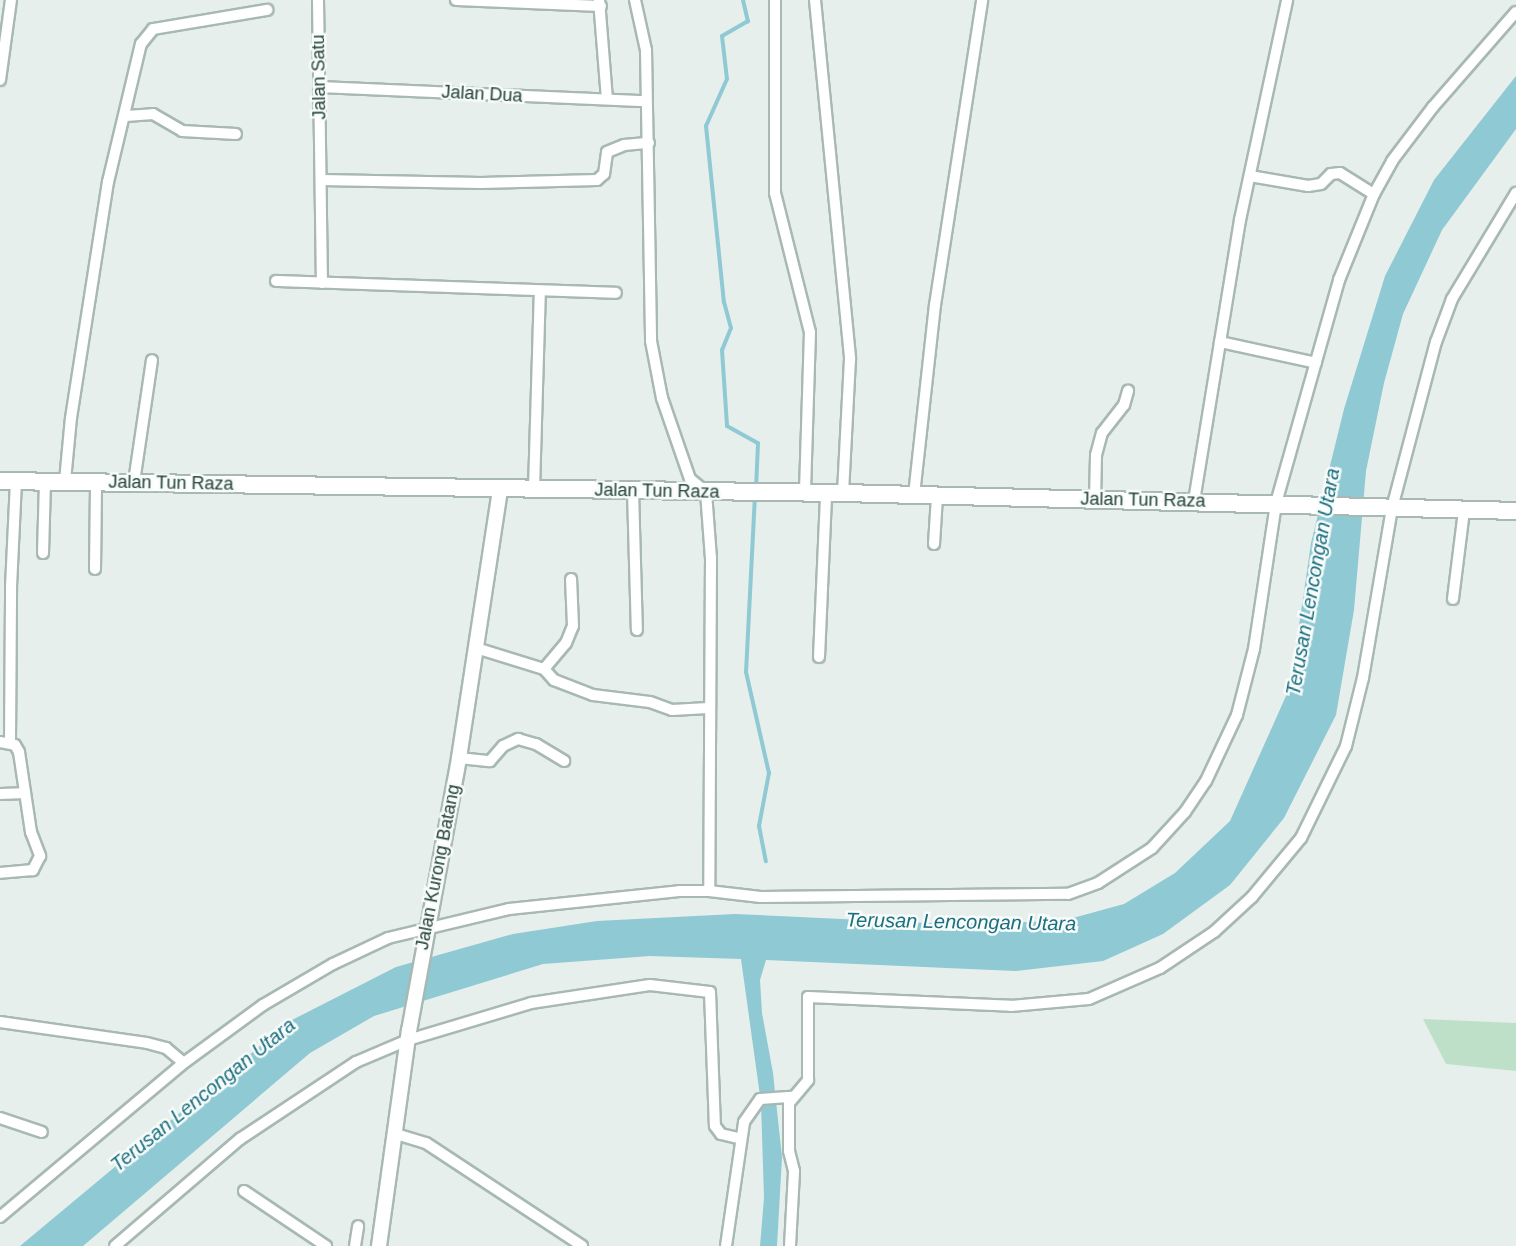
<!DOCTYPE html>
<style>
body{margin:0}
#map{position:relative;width:1516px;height:1246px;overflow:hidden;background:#e6efeb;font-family:Helvetica,sans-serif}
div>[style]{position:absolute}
.green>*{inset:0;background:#bfe0c8}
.water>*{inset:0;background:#8ec9d4}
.stream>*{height:4px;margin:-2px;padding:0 2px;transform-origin:2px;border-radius:2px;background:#8ec9d4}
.roads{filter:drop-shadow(2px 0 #a8b8b2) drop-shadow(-2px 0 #a8b8b2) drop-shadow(0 2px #a8b8b2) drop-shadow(0 -2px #a8b8b2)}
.minor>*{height:10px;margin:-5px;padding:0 5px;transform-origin:5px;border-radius:5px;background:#fff}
.tertiary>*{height:14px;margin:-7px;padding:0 7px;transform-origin:7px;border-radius:7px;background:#fff}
.secondary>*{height:16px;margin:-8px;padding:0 8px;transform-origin:8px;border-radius:8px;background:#fff}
span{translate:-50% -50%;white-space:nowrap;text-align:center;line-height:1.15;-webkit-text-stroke:5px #f7fbf9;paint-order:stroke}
.street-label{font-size:18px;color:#24423a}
.water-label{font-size:20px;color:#1c6f80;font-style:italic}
</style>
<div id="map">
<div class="green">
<div style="clip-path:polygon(1423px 1019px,1516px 1023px,1516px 1071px,1446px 1064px)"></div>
</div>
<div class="water">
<div style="clip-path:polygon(1516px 76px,1516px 129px,1442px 230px,1403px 314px,1384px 383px,1366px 471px,1354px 610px,1336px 715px,1284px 818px,1230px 885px,1163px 934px,1103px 961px,1015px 971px,766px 960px,760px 980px,762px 1013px,773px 1073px,782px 1157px,777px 1246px,760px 1246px,764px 1198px,761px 1103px,741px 959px,650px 956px,543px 964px,374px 1016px,310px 1053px,83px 1246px,20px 1246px,290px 1021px,396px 967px,513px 934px,597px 921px,735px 914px,948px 924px,1062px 921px,1124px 904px,1175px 873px,1230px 821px,1290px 687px,1311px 543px,1344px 409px,1385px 276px,1434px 180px)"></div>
</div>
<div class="stream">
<div style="left:743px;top:0;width:22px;rotate:77deg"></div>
<div style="left:748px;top:21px;width:30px;rotate:150deg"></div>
<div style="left:722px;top:36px;width:43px;rotate:83.4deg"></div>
<div style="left:727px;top:79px;width:51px;rotate:114.1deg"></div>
<div style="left:706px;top:126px;width:177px;rotate:84.2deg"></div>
<div style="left:724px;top:302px;width:27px;rotate:75deg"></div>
<div style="left:731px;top:328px;width:24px;rotate:112deg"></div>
<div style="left:722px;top:350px;width:76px;rotate:86.2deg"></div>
<div style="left:727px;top:426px;width:35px;rotate:29deg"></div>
<div style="left:758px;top:443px;width:45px;rotate:92.5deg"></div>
<div style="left:755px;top:495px;width:177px;rotate:92.9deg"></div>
<div style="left:746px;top:672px;width:104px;rotate:77.2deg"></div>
<div style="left:769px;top:773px;width:54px;rotate:100.7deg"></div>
<div style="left:759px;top:826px;width:36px;rotate:79deg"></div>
</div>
<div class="roads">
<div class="minor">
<div style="left:318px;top:0;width:283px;rotate:89.2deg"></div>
<div style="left:456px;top:0;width:145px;rotate:2.4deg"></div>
<div style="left:599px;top:0;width:99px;rotate:85.4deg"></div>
<div style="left:635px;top:0;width:51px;rotate:77.6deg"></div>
<div style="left:646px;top:50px;width:291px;rotate:89deg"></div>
<div style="left:651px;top:341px;width:58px;rotate:79.1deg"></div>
<div style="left:662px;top:398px;width:86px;rotate:70.9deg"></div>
<div style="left:690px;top:479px;width:21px;rotate:39deg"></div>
<div style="left:706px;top:492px;width:66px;rotate:85.7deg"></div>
<div style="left:711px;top:558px;width:333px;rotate:90.3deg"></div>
<div style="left:775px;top:0;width:193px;rotate:90deg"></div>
<div style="left:775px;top:193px;width:143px;rotate:75.9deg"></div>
<div style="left:810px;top:332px;width:161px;rotate:91.8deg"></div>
<div style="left:815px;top:0;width:361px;rotate:84.4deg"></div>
<div style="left:850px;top:359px;width:134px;rotate:93deg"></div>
<div style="left:0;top:80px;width:81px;rotate:-82.2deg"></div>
<div style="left:319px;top:87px;width:327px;rotate:2.5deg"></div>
<div style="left:126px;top:116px;width:27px;rotate:-4deg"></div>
<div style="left:153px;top:114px;width:34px;rotate:30deg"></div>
<div style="left:182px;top:131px;width:54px;rotate:3.2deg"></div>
<div style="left:1250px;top:176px;width:59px;rotate:9.8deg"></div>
<div style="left:1308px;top:186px;width:13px;rotate:-9deg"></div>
<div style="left:1321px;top:184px;width:14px;rotate:-45deg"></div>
<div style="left:1331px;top:174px;width:9px;rotate:-6deg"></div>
<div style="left:1340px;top:173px;width:40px;rotate:32deg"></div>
<div style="left:321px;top:180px;width:160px;rotate:1.1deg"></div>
<div style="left:481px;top:183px;width:116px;rotate:-1.5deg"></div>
<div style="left:597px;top:180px;width:9px;rotate:-41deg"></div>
<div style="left:604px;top:174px;width:22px;rotate:-82deg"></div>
<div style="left:607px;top:152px;width:18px;rotate:-22deg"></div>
<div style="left:624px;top:145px;width:25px;rotate:-5deg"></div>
<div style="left:276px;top:281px;width:340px;rotate:2deg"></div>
<div style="left:1220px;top:342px;width:98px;rotate:12.3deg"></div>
<div style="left:65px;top:481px;width:63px;rotate:-84.6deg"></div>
<div style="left:71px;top:418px;width:239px;rotate:-81.1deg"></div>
<div style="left:108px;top:182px;width:142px;rotate:-76.6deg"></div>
<div style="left:141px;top:44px;width:19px;rotate:-51deg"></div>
<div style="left:153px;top:29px;width:116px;rotate:-9.5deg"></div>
<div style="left:134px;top:482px;width:123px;rotate:-81.6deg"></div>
<div style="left:534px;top:489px;width:197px;rotate:-88.3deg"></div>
<div style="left:633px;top:491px;width:139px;rotate:88.4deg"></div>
<div style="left:914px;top:495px;width:191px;rotate:-83.7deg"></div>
<div style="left:935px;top:305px;width:309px;rotate:-81.2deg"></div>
<div style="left:1095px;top:500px;width:45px;rotate:-88.7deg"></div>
<div style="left:1096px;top:455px;width:23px;rotate:-75deg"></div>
<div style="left:1102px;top:433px;width:36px;rotate:-52deg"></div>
<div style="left:1124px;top:405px;width:15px;rotate:-74deg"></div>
<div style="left:1194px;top:501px;width:285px;rotate:-80.7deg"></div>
<div style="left:1240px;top:220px;width:225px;rotate:-77.9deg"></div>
<div style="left:934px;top:544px;width:48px;rotate:-86.4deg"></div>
<div style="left:43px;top:553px;width:71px;rotate:-88.4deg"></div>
<div style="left:95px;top:569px;width:88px;rotate:-89.3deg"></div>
<div style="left:1453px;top:599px;width:89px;rotate:-82.9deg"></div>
<div style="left:476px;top:648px;width:71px;rotate:17.2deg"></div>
<div style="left:544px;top:669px;width:34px;rotate:-50deg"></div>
<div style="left:566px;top:643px;width:18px;rotate:-68deg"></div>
<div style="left:573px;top:626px;width:47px;rotate:-92.4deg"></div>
<div style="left:819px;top:657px;width:163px;rotate:-87.5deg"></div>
<div style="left:544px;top:669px;width:15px;rotate:48deg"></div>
<div style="left:554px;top:680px;width:42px;rotate:21deg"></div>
<div style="left:593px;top:695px;width:57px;rotate:7deg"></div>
<div style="left:650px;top:702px;width:23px;rotate:20deg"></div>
<div style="left:672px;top:710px;width:36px;rotate:-3deg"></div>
<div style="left:0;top:742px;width:15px;rotate:11deg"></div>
<div style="left:15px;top:745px;width:8px;rotate:60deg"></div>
<div style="left:19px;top:752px;width:81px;rotate:81.5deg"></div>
<div style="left:31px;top:832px;width:26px;rotate:69deg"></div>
<div style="left:40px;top:856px;width:16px;rotate:117deg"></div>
<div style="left:33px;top:870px;width:33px;rotate:175deg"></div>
<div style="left:10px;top:742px;width:155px;rotate:-89.6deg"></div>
<div style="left:11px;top:587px;width:106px;rotate:-87.3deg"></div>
<div style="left:459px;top:758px;width:31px;rotate:6deg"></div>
<div style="left:490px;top:761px;width:20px;rotate:-49deg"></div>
<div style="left:503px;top:746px;width:17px;rotate:-25deg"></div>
<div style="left:518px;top:739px;width:19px;rotate:16deg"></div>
<div style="left:536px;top:744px;width:33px;rotate:31deg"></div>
<div style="left:0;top:794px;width:25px;rotate:-2deg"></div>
<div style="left:0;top:1022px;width:148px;rotate:8.1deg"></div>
<div style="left:147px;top:1043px;width:20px;rotate:15deg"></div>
<div style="left:166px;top:1048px;width:23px;rotate:40deg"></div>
<div style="left:0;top:1118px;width:44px;rotate:18.4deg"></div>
<div style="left:396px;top:1134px;width:31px;rotate:17deg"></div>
<div style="left:426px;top:1143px;width:187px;rotate:33.4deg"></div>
<div style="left:244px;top:1191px;width:99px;rotate:33.9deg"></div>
<div style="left:0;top:1217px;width:236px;rotate:-40deg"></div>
<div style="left:181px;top:1065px;width:102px;rotate:-36.2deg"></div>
<div style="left:263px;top:1005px;width:81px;rotate:-30.4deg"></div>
<div style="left:333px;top:964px;width:61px;rotate:-25.3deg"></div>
<div style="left:388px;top:938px;width:124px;rotate:-13.5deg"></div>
<div style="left:509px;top:909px;width:171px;rotate:-6deg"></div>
<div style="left:679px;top:891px;width:30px"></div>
<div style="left:709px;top:891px;width:52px;rotate:6.6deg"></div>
<div style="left:761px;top:897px;width:307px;rotate:-0.6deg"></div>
<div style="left:1068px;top:894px;width:32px;rotate:-20deg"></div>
<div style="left:1098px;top:883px;width:64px;rotate:-32.9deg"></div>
<div style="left:1152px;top:848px;width:49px;rotate:-47.5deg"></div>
<div style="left:1185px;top:812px;width:37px;rotate:-56deg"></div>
<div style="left:1206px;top:781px;width:73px;rotate:-64.8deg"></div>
<div style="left:1237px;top:715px;width:68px;rotate:-75.6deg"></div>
<div style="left:1254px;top:649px;width:148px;rotate:-81.4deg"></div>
<div style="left:1276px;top:503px;width:232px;rotate:-74.2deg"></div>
<div style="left:1339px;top:280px;width:93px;rotate:-67.9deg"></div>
<div style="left:1374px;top:194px;width:38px;rotate:-61deg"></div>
<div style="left:1392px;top:161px;width:68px;rotate:-52.8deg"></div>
<div style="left:1433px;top:107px;width:126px;rotate:-48.9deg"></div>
<div style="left:115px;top:1246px;width:165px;rotate:-40.6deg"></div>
<div style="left:240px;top:1139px;width:139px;rotate:-33.6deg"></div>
<div style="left:356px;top:1062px;width:56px;rotate:-22.9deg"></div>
<div style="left:408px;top:1040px;width:128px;rotate:-16.7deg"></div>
<div style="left:531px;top:1003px;width:120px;rotate:-8.6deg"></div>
<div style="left:650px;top:985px;width:60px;rotate:6.7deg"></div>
<div style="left:710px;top:992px;width:134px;rotate:87.9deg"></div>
<div style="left:715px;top:1126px;width:10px;rotate:53deg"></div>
<div style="left:721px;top:1134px;width:18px;rotate:13deg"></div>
<div style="left:355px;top:1246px;width:20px;rotate:-81deg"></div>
<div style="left:726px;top:1246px;width:125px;rotate:-81.7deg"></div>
<div style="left:744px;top:1122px;width:28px;rotate:-55deg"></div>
<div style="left:760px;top:1099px;width:32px;rotate:-4deg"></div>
<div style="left:790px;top:1246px;width:75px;rotate:-86.9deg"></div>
<div style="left:794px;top:1171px;width:21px;rotate:-104deg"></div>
<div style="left:789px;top:1151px;width:48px;rotate:-90deg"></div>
<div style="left:789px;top:1103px;width:30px;rotate:-50deg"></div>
<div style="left:808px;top:1080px;width:83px;rotate:-90deg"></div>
<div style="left:808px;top:997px;width:203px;rotate:2.5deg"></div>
<div style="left:1011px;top:1006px;width:78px;rotate:-5.1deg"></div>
<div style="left:1089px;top:999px;width:77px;rotate:-23.6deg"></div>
<div style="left:1160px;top:968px;width:65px;rotate:-33.7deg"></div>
<div style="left:1214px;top:932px;width:52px;rotate:-42.6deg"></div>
<div style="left:1252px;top:897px;width:77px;rotate:-50.3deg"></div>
<div style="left:1301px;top:838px;width:102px;rotate:-63.9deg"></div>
<div style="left:1346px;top:746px;width:70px;rotate:-76deg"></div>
<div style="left:1363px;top:678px;width:172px;rotate:-80.3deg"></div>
<div style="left:1392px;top:508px;width:172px;rotate:-75.2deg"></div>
<div style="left:1436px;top:342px;width:46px;rotate:-69.6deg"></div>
<div style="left:1452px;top:299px;width:124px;rotate:-58.9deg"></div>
</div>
<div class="tertiary">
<div style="left:379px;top:1246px;width:217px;rotate:-82.1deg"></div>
<div style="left:409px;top:1031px;width:278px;rotate:-79.6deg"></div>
<div style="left:459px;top:758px;width:272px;rotate:-81.3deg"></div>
</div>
<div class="secondary">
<div style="left:0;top:481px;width:843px;rotate:0.82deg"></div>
<div style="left:843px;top:493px;width:673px;rotate:1.53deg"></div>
</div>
</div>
<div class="street-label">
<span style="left:319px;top:77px;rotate:-91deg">Jalan Satu</span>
<span style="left:482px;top:94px;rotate:3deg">Jalan Dua</span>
<span style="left:171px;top:483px;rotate:1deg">Jalan Tun Raza</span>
<span style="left:657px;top:491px;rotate:1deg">Jalan Tun Raza</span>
<span style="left:1143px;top:500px;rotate:1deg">Jalan Tun Raza</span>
<span style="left:438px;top:867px;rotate:-79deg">Jalan Kurong Batang</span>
</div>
<div class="water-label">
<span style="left:1313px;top:582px;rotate:-80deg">Terusan Lencongan Utara</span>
<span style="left:961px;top:922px;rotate:1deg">Terusan Lencongan Utara</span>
<span style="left:203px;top:1095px;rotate:-39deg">Terusan Lencongan Utara</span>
</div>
</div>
